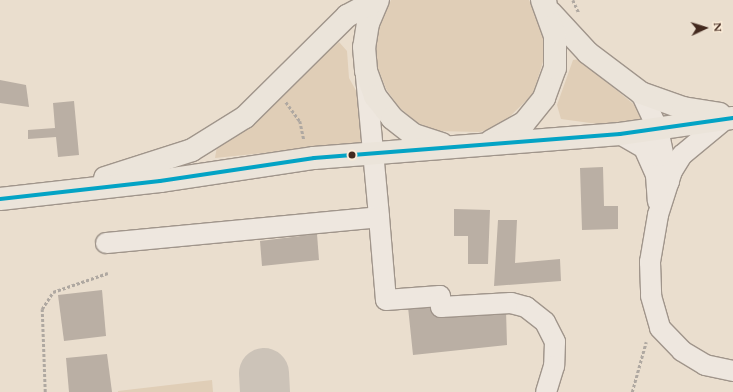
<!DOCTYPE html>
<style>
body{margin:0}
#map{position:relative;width:733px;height:392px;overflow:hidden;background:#eadece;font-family:Cardo,serif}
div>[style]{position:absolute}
.green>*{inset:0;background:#e0ceb7}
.taxiway>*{height:50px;margin:-25px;padding:0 25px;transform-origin:25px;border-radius:25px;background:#ccc3b8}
.building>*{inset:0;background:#baafa4}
.path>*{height:2.5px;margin-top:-1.25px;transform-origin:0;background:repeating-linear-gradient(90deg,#afa8a1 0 3px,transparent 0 5px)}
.roads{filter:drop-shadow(1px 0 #a0958b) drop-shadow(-1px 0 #a0958b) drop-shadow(0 1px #a0958b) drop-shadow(0 -1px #a0958b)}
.minor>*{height:20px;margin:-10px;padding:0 10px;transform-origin:10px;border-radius:10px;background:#eee7df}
.major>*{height:22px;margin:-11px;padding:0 11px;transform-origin:11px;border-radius:11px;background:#ebe4da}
.highway>*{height:22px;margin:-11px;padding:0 11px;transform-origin:11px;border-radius:11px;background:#ebe4da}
.bus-1>*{height:4px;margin:-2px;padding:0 2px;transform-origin:2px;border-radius:2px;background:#03a3c5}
.dots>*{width:11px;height:11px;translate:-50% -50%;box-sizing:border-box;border:2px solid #faebd7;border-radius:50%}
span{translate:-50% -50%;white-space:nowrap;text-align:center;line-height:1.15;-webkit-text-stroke:3px #faebd7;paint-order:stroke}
.north{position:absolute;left:685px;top:8px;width:40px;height:40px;-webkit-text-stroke:3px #faebd7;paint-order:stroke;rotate:86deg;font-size:11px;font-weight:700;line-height:16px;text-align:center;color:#43291e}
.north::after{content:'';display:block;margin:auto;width:14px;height:18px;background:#43291e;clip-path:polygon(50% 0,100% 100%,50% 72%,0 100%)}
</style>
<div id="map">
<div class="green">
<div style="clip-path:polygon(391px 0,529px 0,544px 30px,546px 52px,533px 94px,501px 125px,480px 132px,436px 131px,416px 122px,399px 107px,386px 89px,378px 68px,375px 46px,379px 24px)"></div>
<div style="clip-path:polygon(339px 42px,347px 51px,349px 78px,359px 96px,362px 143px,215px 158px,217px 146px)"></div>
<div style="clip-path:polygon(579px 59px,637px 107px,646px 119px,605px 125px,561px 119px,557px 105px,573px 60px)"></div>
<div style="clip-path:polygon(212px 380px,213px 392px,118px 392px,118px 391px)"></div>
</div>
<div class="taxiway">
<div style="left:264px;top:373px;width:19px;rotate:87deg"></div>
</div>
<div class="building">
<div style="clip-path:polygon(0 80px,26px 85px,29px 107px,0 103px)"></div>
<div style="clip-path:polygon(74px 101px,79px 155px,58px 157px,56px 137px,28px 139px,28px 130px,55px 128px,53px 103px)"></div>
<div style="clip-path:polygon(603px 167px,604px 206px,618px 206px,618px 229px,582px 230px,580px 168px)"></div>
<div style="clip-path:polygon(454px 209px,490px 210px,488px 264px,468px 264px,468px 236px,454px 236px)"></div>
<div style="clip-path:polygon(498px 220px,517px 220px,515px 263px,560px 259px,561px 281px,494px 286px)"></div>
<div style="clip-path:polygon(317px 234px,319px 260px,262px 266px,260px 241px)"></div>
<div style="clip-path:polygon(102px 290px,106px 336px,64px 341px,58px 295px)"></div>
<div style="clip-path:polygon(435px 304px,436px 316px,506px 310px,507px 345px,413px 355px,408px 307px)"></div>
<div style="clip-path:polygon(107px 354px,112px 392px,69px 392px,66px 358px)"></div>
</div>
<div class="path">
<div style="left:573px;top:0;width:14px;rotate:65deg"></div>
<div style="left:286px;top:102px;width:24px;rotate:54deg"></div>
<div style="left:300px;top:121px;width:19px;rotate:78deg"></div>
<div style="left:45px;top:392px;width:83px;rotate:-92.1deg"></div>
<div style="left:42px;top:309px;width:20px;rotate:-57deg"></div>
<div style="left:53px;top:292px;width:58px;rotate:-19.1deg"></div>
<div style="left:632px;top:392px;width:52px;rotate:-74.4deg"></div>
</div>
<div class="roads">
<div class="minor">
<div style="left:366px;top:76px;width:142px;rotate:84.7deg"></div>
<div style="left:641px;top:93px;width:40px;rotate:65deg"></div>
<div style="left:658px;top:129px;width:54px;rotate:78.3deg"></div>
<div style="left:723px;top:121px;width:53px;rotate:140.3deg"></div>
<div style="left:682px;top:155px;width:19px;rotate:122deg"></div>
<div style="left:672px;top:171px;width:46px;rotate:107.7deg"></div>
<div style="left:658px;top:215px;width:48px;rotate:99.7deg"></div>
<div style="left:650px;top:262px;width:34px;rotate:88deg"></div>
<div style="left:651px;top:296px;width:33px;rotate:74deg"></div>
<div style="left:660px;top:328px;width:32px;rotate:46deg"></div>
<div style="left:682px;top:351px;width:27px;rotate:31deg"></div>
<div style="left:705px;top:365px;width:29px;rotate:12deg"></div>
<div style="left:620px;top:134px;width:28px;rotate:30deg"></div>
<div style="left:644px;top:148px;width:30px;rotate:66deg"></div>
<div style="left:656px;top:175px;width:26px;rotate:86deg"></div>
<div style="left:106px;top:243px;width:274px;rotate:-5.4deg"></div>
<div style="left:379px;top:217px;width:83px;rotate:85.2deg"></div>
<div style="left:386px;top:300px;width:54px;rotate:-4.2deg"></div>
<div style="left:440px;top:296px;width:11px;rotate:85deg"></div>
<div style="left:441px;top:307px;width:70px;rotate:-3.3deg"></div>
<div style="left:511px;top:303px;width:16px;rotate:15deg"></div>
<div style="left:526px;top:307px;width:24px;rotate:38deg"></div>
<div style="left:545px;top:322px;width:22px;rotate:63deg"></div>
<div style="left:555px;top:342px;width:24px;rotate:92deg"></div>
<div style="left:554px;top:366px;width:27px;rotate:107deg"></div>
</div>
<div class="major">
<div style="left:378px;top:0;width:25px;rotate:113deg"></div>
<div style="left:368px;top:23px;width:24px;rotate:99deg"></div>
<div style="left:364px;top:47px;width:24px;rotate:85deg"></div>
<div style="left:366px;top:71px;width:27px;rotate:70deg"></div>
<div style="left:375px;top:96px;width:28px;rotate:52deg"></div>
<div style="left:392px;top:118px;width:28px;rotate:38deg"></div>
<div style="left:414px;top:135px;width:29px;rotate:18deg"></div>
<div style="left:551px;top:13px;width:54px;rotate:47.2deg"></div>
<div style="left:588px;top:53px;width:66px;rotate:37deg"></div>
<div style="left:641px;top:93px;width:45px;rotate:19.7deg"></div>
<div style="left:683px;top:108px;width:37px;rotate:9deg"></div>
<div style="left:491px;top:141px;width:38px;rotate:-29deg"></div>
<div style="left:524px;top:123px;width:32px;rotate:-51deg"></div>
<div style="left:544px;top:98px;width:32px;rotate:-70deg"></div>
<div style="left:555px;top:68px;width:32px;rotate:-90deg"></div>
<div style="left:555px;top:36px;width:38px;rotate:-110deg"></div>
<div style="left:105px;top:178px;width:91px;rotate:-17.8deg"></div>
<div style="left:192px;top:150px;width:62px;rotate:-31.9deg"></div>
<div style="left:245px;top:117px;width:144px;rotate:-44.7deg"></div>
<div style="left:347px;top:16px;width:34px;rotate:-28deg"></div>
<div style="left:0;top:199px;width:161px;rotate:-6.4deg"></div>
<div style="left:160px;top:181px;width:156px;rotate:-8.5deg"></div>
<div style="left:314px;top:158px;width:307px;rotate:-4.5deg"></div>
<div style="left:620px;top:134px;width:114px;rotate:-8.1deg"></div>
</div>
<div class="highway">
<div style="left:545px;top:0;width:6px;rotate:81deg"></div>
</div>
</div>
<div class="bus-1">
<div style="left:0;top:199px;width:161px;rotate:-6.4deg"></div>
<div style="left:160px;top:181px;width:156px;rotate:-8.5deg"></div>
<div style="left:314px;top:158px;width:307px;rotate:-4.5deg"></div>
<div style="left:620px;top:134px;width:114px;rotate:-8.1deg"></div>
</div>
<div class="dots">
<div style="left:352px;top:155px;background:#43291e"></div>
</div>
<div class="north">N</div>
</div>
